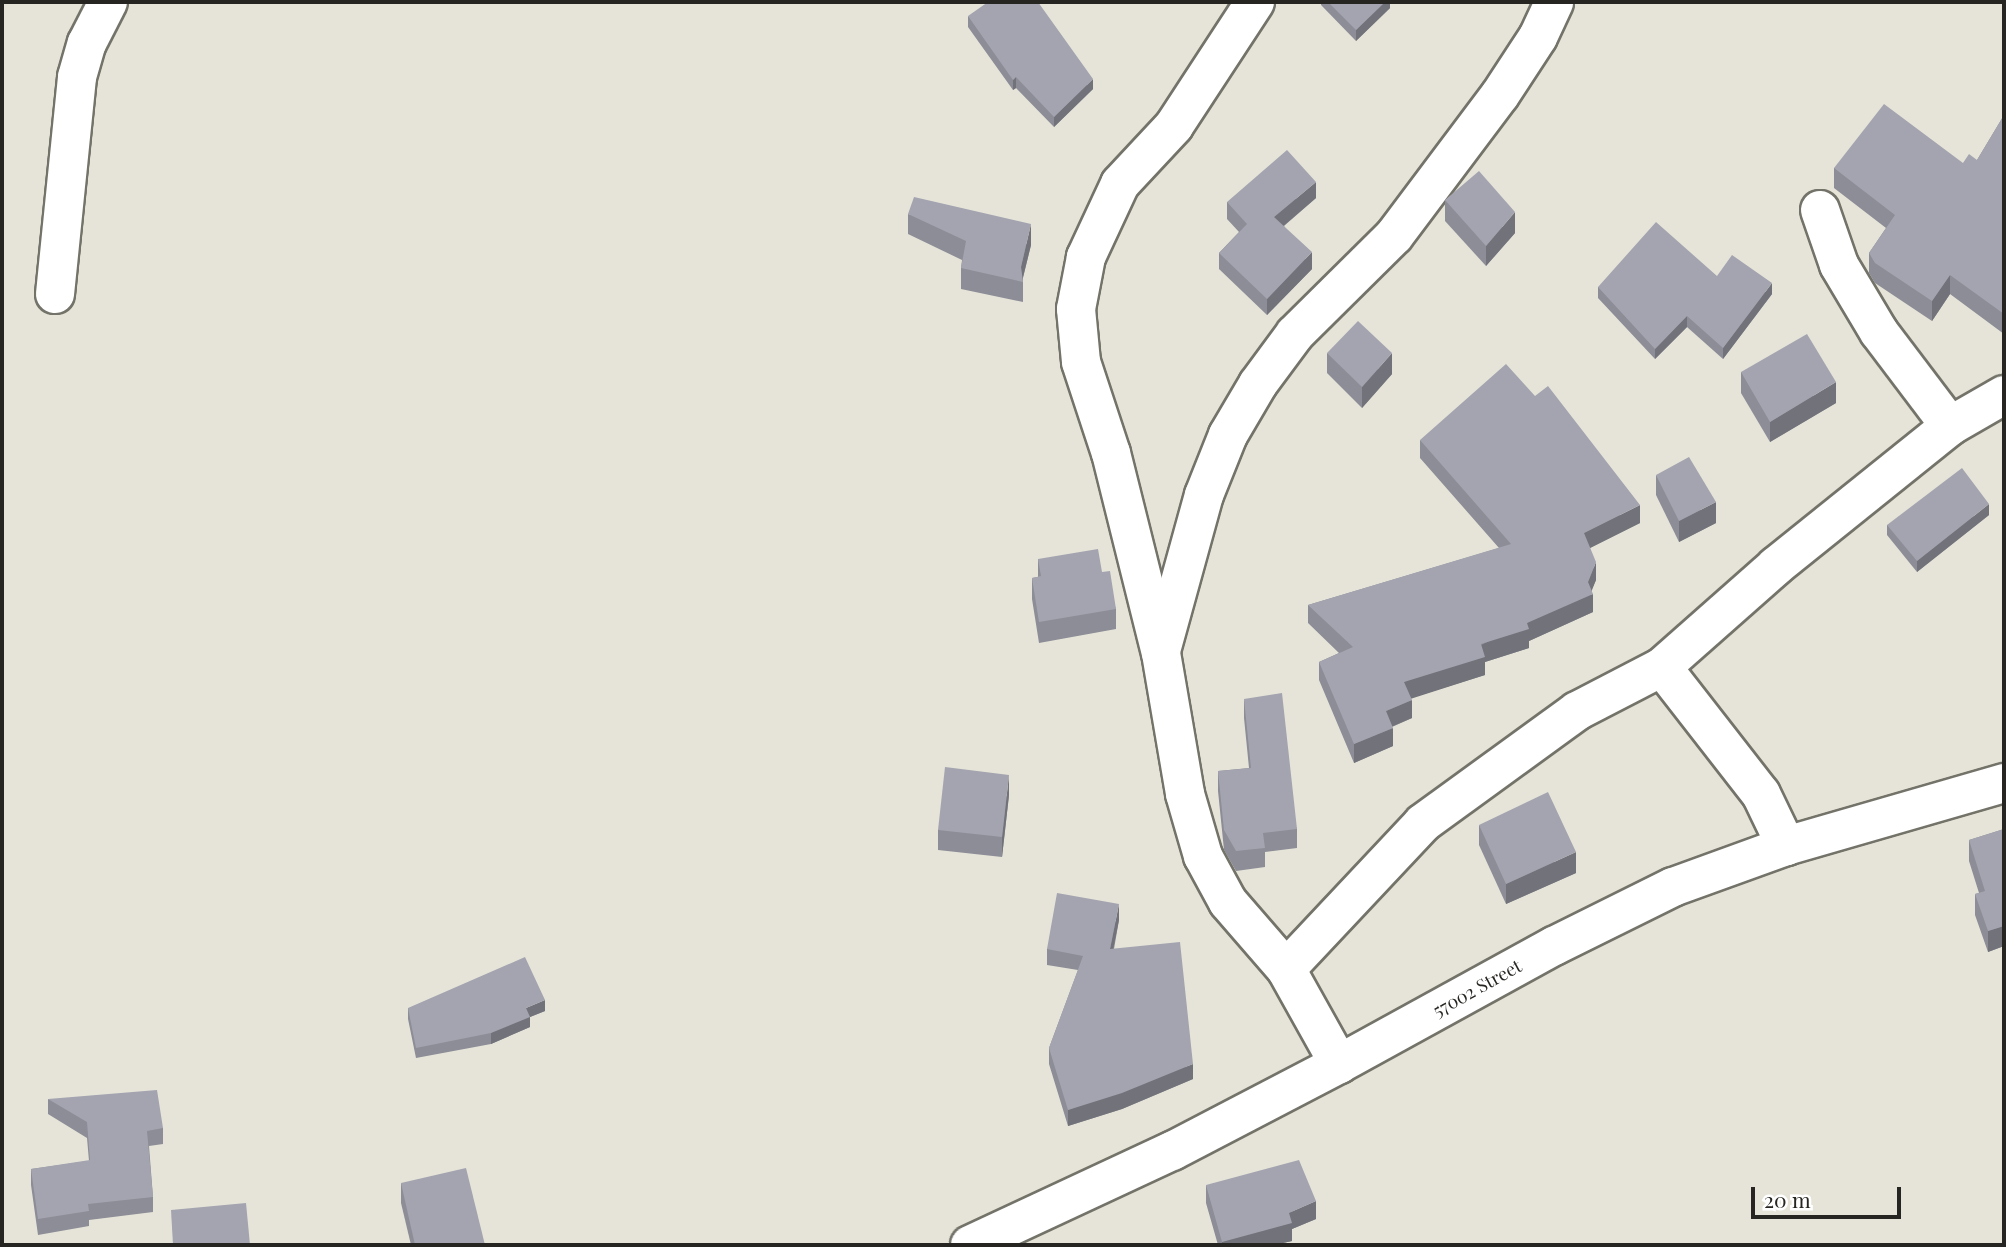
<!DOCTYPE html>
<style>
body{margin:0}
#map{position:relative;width:2006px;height:1247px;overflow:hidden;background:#e6e4d9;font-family:"Playfair Display",serif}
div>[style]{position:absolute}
.roads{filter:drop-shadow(2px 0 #747369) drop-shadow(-2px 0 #747369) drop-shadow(0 2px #747369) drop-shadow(0 -2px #747369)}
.minor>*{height:38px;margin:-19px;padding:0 19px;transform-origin:19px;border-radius:19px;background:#fff}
.wall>*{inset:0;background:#8c8d96}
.shaded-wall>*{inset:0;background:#72737a}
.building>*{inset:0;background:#a3a4af}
span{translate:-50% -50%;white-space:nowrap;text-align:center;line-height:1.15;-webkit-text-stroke:7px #fff;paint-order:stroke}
.street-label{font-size:18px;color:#262521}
.frame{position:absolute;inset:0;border:4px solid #262521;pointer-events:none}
.scale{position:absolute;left:1751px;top:1187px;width:150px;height:32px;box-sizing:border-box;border:4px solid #262521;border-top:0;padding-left:9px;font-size:21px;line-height:24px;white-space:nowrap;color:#262521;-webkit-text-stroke:5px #fff;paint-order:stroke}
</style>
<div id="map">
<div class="roads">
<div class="minor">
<div style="left:1255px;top:2px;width:148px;rotate:123.2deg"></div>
<div style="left:1174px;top:126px;width:79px;rotate:133deg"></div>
<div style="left:1120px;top:184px;width:81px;rotate:115deg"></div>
<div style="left:1086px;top:257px;width:53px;rotate:100.9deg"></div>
<div style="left:1076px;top:309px;width:53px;rotate:84.6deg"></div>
<div style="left:1081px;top:362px;width:96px;rotate:71.8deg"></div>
<div style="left:1111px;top:453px;width:206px;rotate:76deg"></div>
<div style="left:1161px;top:653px;width:143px;rotate:80.3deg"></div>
<div style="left:1185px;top:794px;width:65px;rotate:73.8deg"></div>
<div style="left:1203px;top:856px;width:52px;rotate:61.5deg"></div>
<div style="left:1228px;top:902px;width:89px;rotate:49.1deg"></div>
<div style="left:1286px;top:969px;width:109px;rotate:60.8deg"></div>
<div style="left:1820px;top:210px;width:58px;rotate:70.9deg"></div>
<div style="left:1839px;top:265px;width:78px;rotate:59.2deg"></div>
<div style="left:1879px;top:332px;width:118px;rotate:52.9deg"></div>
<div style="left:55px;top:294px;width:218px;rotate:-84.2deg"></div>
<div style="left:77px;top:77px;width:35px;rotate:-74deg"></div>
<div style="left:87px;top:43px;width:46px;rotate:-62.9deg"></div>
<div style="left:1161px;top:651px;width:162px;rotate:-74.6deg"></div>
<div style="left:1204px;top:495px;width:65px;rotate:-68.2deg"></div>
<div style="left:1228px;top:435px;width:59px;rotate:-59.5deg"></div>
<div style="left:1258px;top:384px;width:62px;rotate:-53.5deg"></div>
<div style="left:1295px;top:334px;width:139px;rotate:-44.7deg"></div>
<div style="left:1394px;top:236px;width:176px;rotate:-53.1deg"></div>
<div style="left:1500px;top:95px;width:69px;rotate:-56.8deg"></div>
<div style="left:1538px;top:37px;width:38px;rotate:-65deg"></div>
<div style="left:1662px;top:667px;width:161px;rotate:52.1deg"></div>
<div style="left:1761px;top:794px;width:58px;rotate:64.3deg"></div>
<div style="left:1286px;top:969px;width:200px;rotate:-46.8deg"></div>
<div style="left:1423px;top:823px;width:190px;rotate:-36deg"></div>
<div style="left:1577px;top:711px;width:96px;rotate:-27.4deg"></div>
<div style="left:1662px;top:667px;width:152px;rotate:-41.5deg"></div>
<div style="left:1776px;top:566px;width:223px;rotate:-38.8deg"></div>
<div style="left:1950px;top:426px;width:62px;rotate:-29.9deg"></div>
<div style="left:970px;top:1245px;width:223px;rotate:-25deg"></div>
<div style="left:1172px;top:1151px;width:188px;rotate:-27.5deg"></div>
<div style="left:1339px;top:1064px;width:245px;rotate:-28.8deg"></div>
<div style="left:1554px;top:946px;width:133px;rotate:-26.4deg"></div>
<div style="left:1673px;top:887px;width:120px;rotate:-19.9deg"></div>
<div style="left:1786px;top:846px;width:227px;rotate:-16.1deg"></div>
</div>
</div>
<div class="wall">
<div style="clip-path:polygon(1321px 2px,1390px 2px,1390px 8px,1356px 41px,1321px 5px)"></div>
<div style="clip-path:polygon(968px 16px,1093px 89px,1054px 127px,1016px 88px,1013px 90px,968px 27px)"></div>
<div style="clip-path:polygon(2004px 115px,2004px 334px,1950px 294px,1932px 321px,1875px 283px,1869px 273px,1869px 253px,1886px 228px,1834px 188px,1834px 168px,1963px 163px,1977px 160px)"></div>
<div style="clip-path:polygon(1316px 198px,1284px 226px,1312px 269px,1267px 315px,1219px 269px,1219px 253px,1239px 232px,1227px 219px,1227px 202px)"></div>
<div style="clip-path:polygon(1445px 200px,1515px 233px,1486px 266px,1445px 221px)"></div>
<div style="clip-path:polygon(908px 214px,1031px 245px,1023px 278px,1023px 302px,961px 289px,961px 268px,962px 260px,908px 234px)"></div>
<div style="clip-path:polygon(1717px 276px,1772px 294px,1723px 359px,1687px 327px,1655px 359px,1598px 298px,1598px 287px)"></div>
<div style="clip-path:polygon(1327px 353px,1392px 374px,1362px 408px,1327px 373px)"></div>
<div style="clip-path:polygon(1741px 372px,1836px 403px,1770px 442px,1741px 393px)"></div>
<div style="clip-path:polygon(1420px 440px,1640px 523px,1590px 548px,1596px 580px,1591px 591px,1593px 612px,1529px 641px,1529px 648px,1485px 662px,1485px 675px,1411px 698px,1412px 718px,1392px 727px,1393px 746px,1354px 763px,1319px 680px,1319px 662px,1339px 653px,1308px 623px,1308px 605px,1499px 548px,1420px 458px)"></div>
<div style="clip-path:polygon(1656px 475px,1716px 523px,1679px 542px,1656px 495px)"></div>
<div style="clip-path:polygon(1989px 515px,1917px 572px,1887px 535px,1887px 525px)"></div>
<div style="clip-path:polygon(1038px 559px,1102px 572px,1116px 609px,1116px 629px,1039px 643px,1032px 599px,1032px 578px,1038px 577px)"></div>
<div style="clip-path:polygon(1244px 699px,1297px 829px,1297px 848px,1265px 852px,1265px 867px,1236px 871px,1224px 850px,1218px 791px,1218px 771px,1249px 768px,1244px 718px)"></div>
<div style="clip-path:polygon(1009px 795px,1002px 857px,938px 850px,938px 830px)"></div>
<div style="clip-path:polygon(1479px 825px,1576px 873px,1506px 904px,1479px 845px)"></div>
<div style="clip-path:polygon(2004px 829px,2004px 946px,1988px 952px,1975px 915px,1975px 894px,1979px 893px,1969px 861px,1969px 840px)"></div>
<div style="clip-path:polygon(1119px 920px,1114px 949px,1193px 1079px,1122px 1109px,1068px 1126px,1049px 1064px,1049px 1048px,1078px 970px,1047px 965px,1047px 949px)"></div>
<div style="clip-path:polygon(408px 1008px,545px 1011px,530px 1017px,530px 1027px,491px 1044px,416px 1058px,408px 1019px)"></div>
<div style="clip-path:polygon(48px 1099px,163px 1128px,163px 1144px,149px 1146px,153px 1197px,153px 1212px,89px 1220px,89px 1226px,38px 1235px,31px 1185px,31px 1169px,89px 1161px,87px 1138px,48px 1114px)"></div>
<div style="clip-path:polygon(401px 1183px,485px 1245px,411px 1245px,401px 1203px)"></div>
<div style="clip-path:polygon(1206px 1185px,1316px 1219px,1292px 1229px,1292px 1241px,1274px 1245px,1218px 1245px,1206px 1203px)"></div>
</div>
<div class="shaded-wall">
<div style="clip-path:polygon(1385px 2px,1390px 2px,1390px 8px,1356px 41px,1356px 30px)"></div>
<div style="clip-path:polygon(1016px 77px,1016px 88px,1013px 90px,1013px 80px)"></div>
<div style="clip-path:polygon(1093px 79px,1093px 89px,1054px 127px,1054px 117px)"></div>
<div style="clip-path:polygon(1316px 182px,1316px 198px,1274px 234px,1274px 217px)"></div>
<div style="clip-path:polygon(1515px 212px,1515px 233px,1486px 266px,1486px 246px)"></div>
<div style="clip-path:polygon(1031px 224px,1031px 245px,1022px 281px,1021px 267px)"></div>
<div style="clip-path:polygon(1312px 252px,1312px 269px,1267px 315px,1267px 299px)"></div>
<div style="clip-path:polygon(1950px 275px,1950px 294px,1932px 321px,1932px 301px)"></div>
<div style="clip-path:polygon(1772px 283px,1772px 294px,1723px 359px,1723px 348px)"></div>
<div style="clip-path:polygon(1687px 316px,1687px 327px,1655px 359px,1655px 349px)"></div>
<div style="clip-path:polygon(1392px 353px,1392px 374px,1362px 408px,1362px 387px)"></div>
<div style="clip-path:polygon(1836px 382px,1836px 403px,1770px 442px,1770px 422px)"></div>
<div style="clip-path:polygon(1716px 502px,1716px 523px,1679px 542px,1679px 521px)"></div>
<div style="clip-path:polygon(1989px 504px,1989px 515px,1917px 572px,1917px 561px)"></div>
<div style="clip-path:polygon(1640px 505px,1640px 523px,1584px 551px,1584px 533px)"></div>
<div style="clip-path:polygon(1596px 562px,1596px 580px,1590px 595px,1593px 594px,1593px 612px,1529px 641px,1529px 648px,1485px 662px,1485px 675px,1404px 701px,1404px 682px,1527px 623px,1588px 582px)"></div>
<div style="clip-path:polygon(1412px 700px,1412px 718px,1386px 729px,1386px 711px)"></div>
<div style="clip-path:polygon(1393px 728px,1393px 746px,1354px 763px,1354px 744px)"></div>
<div style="clip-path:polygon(1009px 775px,1009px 795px,1002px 857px,1002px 837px)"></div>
<div style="clip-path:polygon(1576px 852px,1576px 873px,1506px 904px,1506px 884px)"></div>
<div style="clip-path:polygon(1119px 904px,1119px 920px,1110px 965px,1110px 949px)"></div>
<div style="clip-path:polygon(2004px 926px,2004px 946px,1988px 952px,1988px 931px)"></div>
<div style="clip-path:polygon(545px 1000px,545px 1011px,530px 1017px,530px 1027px,491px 1044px,491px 1033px,526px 1008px)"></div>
<div style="clip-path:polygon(1193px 1064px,1193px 1079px,1122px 1109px,1068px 1126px,1068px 1110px)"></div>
<div style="clip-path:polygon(1316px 1201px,1316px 1219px,1292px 1229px,1292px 1241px,1274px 1245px,1222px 1245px,1222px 1242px)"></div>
</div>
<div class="building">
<div style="clip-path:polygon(988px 2px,1038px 2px,1093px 79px,1054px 117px,1016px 77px,1013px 80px,968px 16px)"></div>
<div style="clip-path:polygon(1328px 2px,1385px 2px,1356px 30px)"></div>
<div style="clip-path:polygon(1884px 104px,1963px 163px,1969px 154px,1977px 160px,2004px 115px,2004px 314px,1950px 275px,1932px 301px,1875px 263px,1869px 253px,1895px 215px,1834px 168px)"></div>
<div style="clip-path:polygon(1287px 150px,1316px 182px,1274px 217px,1312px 252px,1267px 299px,1219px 253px,1247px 224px,1227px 202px)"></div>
<div style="clip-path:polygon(1479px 171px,1515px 212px,1486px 246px,1445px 200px)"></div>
<div style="clip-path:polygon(914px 197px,1031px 224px,1021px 267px,1023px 282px,961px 268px,966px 241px,908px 214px)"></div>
<div style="clip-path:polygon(1656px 222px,1717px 276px,1732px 255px,1772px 283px,1723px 348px,1687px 316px,1655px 349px,1598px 287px)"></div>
<div style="clip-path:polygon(1358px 321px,1392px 353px,1362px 387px,1327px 353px)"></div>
<div style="clip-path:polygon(1807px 334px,1836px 382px,1770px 422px,1741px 372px)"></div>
<div style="clip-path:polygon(1506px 364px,1535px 396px,1548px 386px,1640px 505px,1584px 533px,1596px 562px,1588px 582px,1593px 594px,1527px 623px,1529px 629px,1481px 644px,1485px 657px,1404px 682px,1412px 700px,1386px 711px,1393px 728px,1354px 744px,1319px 662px,1353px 647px,1308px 605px,1511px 544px,1420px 440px)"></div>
<div style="clip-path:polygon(1689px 457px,1716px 502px,1679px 521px,1656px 475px)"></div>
<div style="clip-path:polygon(1962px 468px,1989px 504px,1917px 561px,1887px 525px)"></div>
<div style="clip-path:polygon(1098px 549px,1102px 572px,1110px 571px,1116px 609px,1039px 622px,1032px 578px,1041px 576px,1038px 559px)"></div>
<div style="clip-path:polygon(1282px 693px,1297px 829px,1263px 833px,1265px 848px,1236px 851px,1224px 830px,1218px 771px,1251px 768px,1244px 699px)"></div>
<div style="clip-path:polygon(945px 767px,1009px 775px,1002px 837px,938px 830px)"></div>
<div style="clip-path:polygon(1548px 792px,1576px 852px,1506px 884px,1479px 825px)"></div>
<div style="clip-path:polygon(2004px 829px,2004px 926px,1988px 931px,1975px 894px,1985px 891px,1969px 840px)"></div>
<div style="clip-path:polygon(1057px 893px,1119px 904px,1110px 949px,1180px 942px,1193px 1064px,1122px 1093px,1068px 1110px,1049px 1048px,1083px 956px,1047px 949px)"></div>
<div style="clip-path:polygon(525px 957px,545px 1000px,526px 1008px,530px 1017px,491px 1033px,416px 1048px,408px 1008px)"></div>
<div style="clip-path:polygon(157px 1090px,163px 1128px,147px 1131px,153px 1197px,88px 1204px,89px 1211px,38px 1219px,31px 1169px,90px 1160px,87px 1122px,48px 1099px)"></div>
<div style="clip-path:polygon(1299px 1160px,1316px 1201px,1289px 1213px,1292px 1223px,1222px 1242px,1206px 1185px)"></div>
<div style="clip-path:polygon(466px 1168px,485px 1245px,415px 1245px,401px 1183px)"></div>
<div style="clip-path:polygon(246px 1203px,250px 1245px,173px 1245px,171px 1210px)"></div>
</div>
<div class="street-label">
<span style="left:1477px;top:988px;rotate:-29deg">57002 Street</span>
</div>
<div class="frame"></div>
<div class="scale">20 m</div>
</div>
